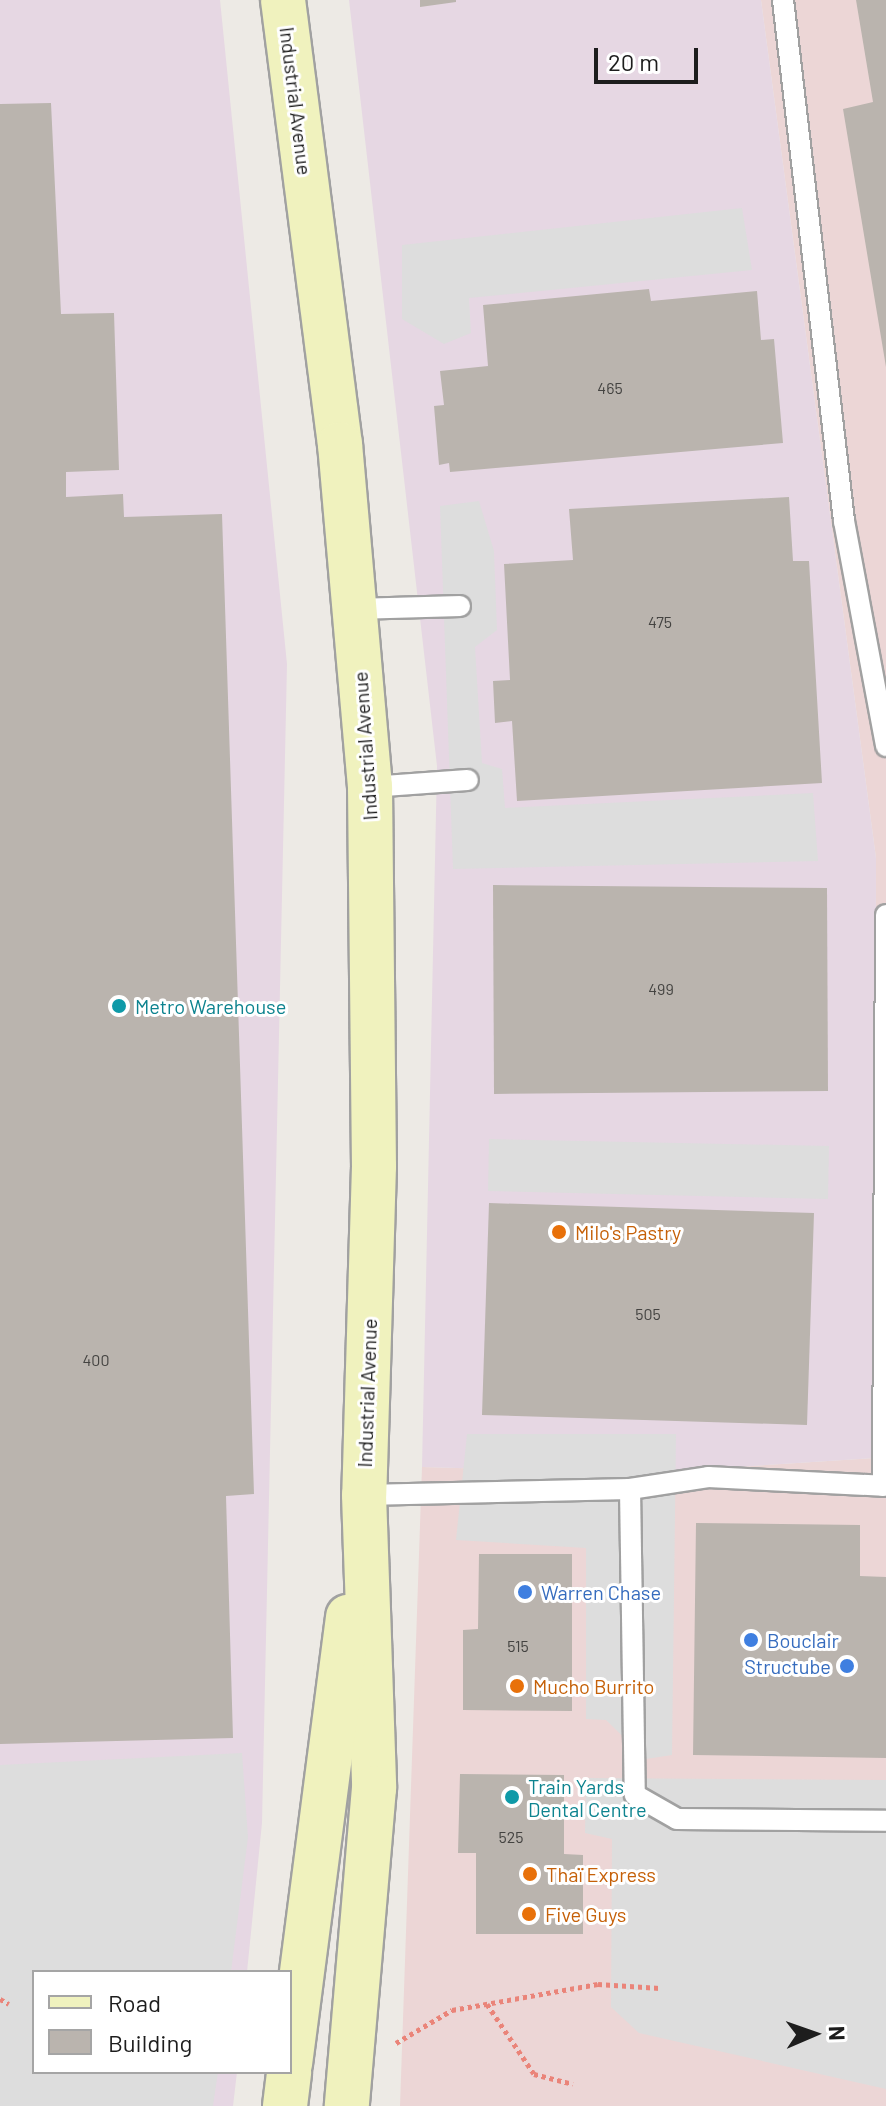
<!DOCTYPE html>
<meta charset="utf-8">
<style>
body{margin:0}
#map{position:relative;width:886px;height:2106px;overflow:hidden;background:#edeae5;font-family:Barlow,sans-serif}
div>[style]{position:absolute}
.commercial>*{inset:0;background:#ecd6d6}
.industrial>*{inset:0;background:#e6d7e3}
.parking>*{inset:0;background:#ddd}
.building>*{inset:0;background:#bab4ae}
.path>*{height:5px;margin-top:-2.5px;transform-origin:0;background:repeating-linear-gradient(90deg,#ea8479 0 4px,transparent 0 8px)}
.roads{filter:drop-shadow(2px 0 #a1a1a1) drop-shadow(-2px 0 #a1a1a1) drop-shadow(0 2px #a1a1a1) drop-shadow(0 -2px #a1a1a1)}
.service>*{height:20px;margin:-10px;padding:0 10px;transform-origin:10px;border-radius:10px;background:#fff}
.secondary>*{height:44px;margin:-22px;padding:0 22px;transform-origin:22px;border-radius:22px;background:#f0f2be}
.dots>*{width:22px;height:22px;translate:-50% -50%;box-sizing:border-box;border:4px solid #fff;border-radius:50%}
span{translate:-50% -50%;white-space:nowrap;text-align:center;line-height:1.15;-webkit-text-stroke:6px #fff;paint-order:stroke}
.number-label{font-size:16px;color:#444341}
.number-label span{-webkit-text-stroke-width:0}
.street-label{font-size:20px;color:#1d1d1d}
.culture-label{font-size:20px;color:#0d838f}
.left{translate:0 -50%;text-align:left}
.food-label{font-size:20px;color:#c56008}
.shop-label{font-size:20px;color:#366cbe}
.right{translate:-100% -50%;text-align:right}
.legend{position:absolute;left:32px;top:1970px;width:260px;height:104px;box-sizing:border-box;background:#fff;border:2px solid #a5a5a5;margin:0;padding:10px 14px;list-style:none;font-size:24px;color:#1d1d1d}
.legend li{display:flex;align-items:center;gap:16px;height:40px}
.legend b{width:40px;border:2px solid #a5a5a5}
.north{position:absolute;left:774px;top:1994px;width:80px;height:80px;-webkit-text-stroke:6px #fff;paint-order:stroke;rotate:88deg;font-size:22px;font-weight:700;line-height:32px;text-align:center;color:#1d1d1d}
.north::after{content:'';display:block;margin:auto;width:28px;height:36px;background:#1d1d1d;clip-path:polygon(50% 0,100% 100%,50% 72%,0 100%)}
.scale{position:absolute;left:594px;top:48px;width:104px;height:36px;box-sizing:border-box;border:4px solid #1d1d1d;border-top:0;padding-left:10px;font-size:24px;line-height:28px;white-space:nowrap;color:#1d1d1d;-webkit-text-stroke:6px #fff;paint-order:stroke}
</style>
<div id="map">
<div class="commercial">
<div style="clip-path:polygon(761px 0,886px 0,886px 2106px,400px 2106px,422px 1467px,643px 1473px,875px 1458px,876px 858px)"></div>
</div>
<div class="industrial">
<div style="clip-path:polygon(0 0,220px 0,287px 664px,262px 1823px,247px 1972px,34px 1972px,34px 2072px,237px 2072px,233px 2106px,0 2106px)"></div>
<div style="clip-path:polygon(349px 0,761px 0,876px 858px,875px 1458px,643px 1473px,422px 1467px,437px 766px)"></div>
</div>
<div class="parking">
<div style="clip-path:polygon(742px 208px,752px 270px,469px 298px,471px 333px,444px 344px,402px 319px,402px 245px)"></div>
<div style="clip-path:polygon(479px 501px,494px 551px,497px 630px,475px 647px,482px 763px,502px 769px,505px 808px,813px 793px,818px 861px,453px 869px,440px 506px)"></div>
<div style="clip-path:polygon(489px 1139px,829px 1146px,828px 1199px,488px 1191px)"></div>
<div style="clip-path:polygon(467px 1434px,676px 1434px,672px 1755px,646px 1759px,606px 1720px,586px 1719px,586px 1548px,456px 1540px)"></div>
<div style="clip-path:polygon(242px 1753px,248px 1837px,231px 1972px,34px 1972px,34px 2072px,218px 2072px,213px 2106px,0 2106px,0 1765px)"></div>
<div style="clip-path:polygon(586px 1778px,886px 1780px,886px 2089px,639px 2033px,611px 2007px,612px 1839px,585px 1833px)"></div>
</div>
<div class="building">
<div style="clip-path:polygon(420px 0,456px 0,456px 2px,420px 7px)"></div>
<div style="clip-path:polygon(856px 0,886px 0,886px 367px,843px 109px,873px 102px)"></div>
<div style="clip-path:polygon(51px 103px,61px 314px,114px 313px,119px 470px,66px 472px,66px 497px,123px 494px,124px 517px,222px 514px,254px 1494px,226px 1496px,233px 1738px,0 1744px,0 104px)"></div>
<div style="clip-path:polygon(649px 289px,651px 301px,757px 291px,761px 340px,774px 339px,783px 443px,450px 472px,449px 463px,439px 465px,434px 406px,444px 405px,440px 371px,488px 366px,483px 305px)"></div>
<div style="clip-path:polygon(789px 497px,793px 561px,809px 561px,822px 783px,517px 801px,512px 721px,495px 723px,493px 681px,510px 680px,504px 564px,573px 560px,569px 509px)"></div>
<div style="clip-path:polygon(493px 885px,827px 888px,828px 1091px,494px 1094px)"></div>
<div style="clip-path:polygon(489px 1203px,814px 1213px,807px 1425px,482px 1415px)"></div>
<div style="clip-path:polygon(696px 1523px,860px 1525px,860px 1576px,886px 1577px,886px 1758px,693px 1755px)"></div>
<div style="clip-path:polygon(479px 1554px,572px 1554px,572px 1711px,463px 1710px,463px 1630px,478px 1629px)"></div>
<div style="clip-path:polygon(460px 1774px,564px 1775px,564px 1854px,583px 1855px,583px 1934px,476px 1934px,476px 1853px,458px 1853px)"></div>
</div>
<div class="path">
<div style="left:0;top:1999px;width:10px;rotate:29deg"></div>
<div style="left:487px;top:2004px;width:84px;rotate:56.1deg"></div>
<div style="left:534px;top:2074px;width:40px;rotate:14.4deg"></div>
<div style="left:396px;top:2043px;width:65px;rotate:-30.5deg"></div>
<div style="left:452px;top:2010px;width:148px;rotate:-10.1deg"></div>
<div style="left:598px;top:1984px;width:62px;rotate:3.7deg"></div>
</div>
<div class="roads">
<div class="service">
<div style="left:783px;top:0;width:525px;rotate:83.32deg"></div>
<div style="left:844px;top:521px;width:229px;rotate:79.4deg"></div>
<div style="left:355px;top:609px;width:105px;rotate:-1.6deg"></div>
<div style="left:370px;top:787px;width:98px;rotate:-4.1deg"></div>
<div style="left:630px;top:1489px;width:79px;rotate:-8.7deg"></div>
<div style="left:708px;top:1477px;width:175px;rotate:2.9deg"></div>
<div style="left:883px;top:1486px;width:571px;rotate:-89.7deg"></div>
<div style="left:364px;top:1495px;width:266px;rotate:-1.3deg"></div>
<div style="left:630px;top:1489px;width:306px;rotate:89.1deg"></div>
<div style="left:635px;top:1795px;width:48px;rotate:29.7deg"></div>
<div style="left:677px;top:1819px;width:209px;rotate:0.5deg"></div>
</div>
<div class="secondary">
<div style="left:283px;top:0;width:448px;rotate:82.7deg"></div>
<div style="left:340px;top:444px;width:344px;rotate:85deg"></div>
<div style="left:370px;top:787px;width:379px;rotate:89.4deg"></div>
<div style="left:374px;top:1166px;width:329px;rotate:91.7deg"></div>
<div style="left:364px;top:1495px;width:293px;rotate:88deg"></div>
<div style="left:374px;top:1788px;width:319px;rotate:94.9deg"></div>
<div style="left:290px;top:2064px;width:451px;rotate:-82.6deg"></div>
<div style="left:285px;top:2106px;width:34px;rotate:-83deg"></div>
</div>
</div>
<div class="dots">
<div style="left:119px;top:1006px;background:#0f9aa8"></div>
<div style="left:559px;top:1232px;background:#e8710a"></div>
<div style="left:525px;top:1592px;background:#3f7fe0"></div>
<div style="left:751px;top:1640px;background:#3f7fe0"></div>
<div style="left:847px;top:1666px;background:#3f7fe0"></div>
<div style="left:517px;top:1686px;background:#e8710a"></div>
<div style="left:512px;top:1797px;background:#0f9aa8"></div>
<div style="left:530px;top:1874px;background:#e8710a"></div>
<div style="left:529px;top:1914px;background:#e8710a"></div>
</div>
<div class="number-label">
<span style="left:610px;top:388px">465</span>
<span style="left:660px;top:622px">475</span>
<span style="left:661px;top:989px">499</span>
<span style="left:648px;top:1314px">505</span>
<span style="left:96px;top:1360px">400</span>
<span style="left:518px;top:1646px">515</span>
<span style="left:511px;top:1837px">525</span>
</div>
<div class="street-label">
<span style="left:296px;top:101px;rotate:83deg">Industrial Avenue</span>
<span style="left:365px;top:746px;rotate:-94deg">Industrial Avenue</span>
<span style="left:367px;top:1393px;rotate:-88deg">Industrial Avenue</span>
</div>
<div class="culture-label">
<span class="left" style="left:135px;top:1006px">Metro Warehouse</span>
<span class="left" style="left:528px;top:1798px">Train Yards<br>Dental Centre</span>
</div>
<div class="food-label">
<span class="left" style="left:575px;top:1232px">Milo's Pastry</span>
<span class="left" style="left:533px;top:1686px">Mucho Burrito</span>
<span class="left" style="left:546px;top:1874px">Thaï Express</span>
<span class="left" style="left:545px;top:1914px">Five Guys</span>
</div>
<div class="shop-label">
<span class="left" style="left:541px;top:1592px">Warren Chase</span>
<span class="left" style="left:767px;top:1640px">Bouclair</span>
<span class="right" style="left:831px;top:1666px">Structube</span>
</div>
<ul class="legend">
<li><b style="height:10px;background:#f0f2be"></b>Road</li>
<li><b style="height:22px;background:#bab4ae"></b>Building</li>
</ul>
<div class="north">N</div>
<div class="scale">20 m</div>
</div>
